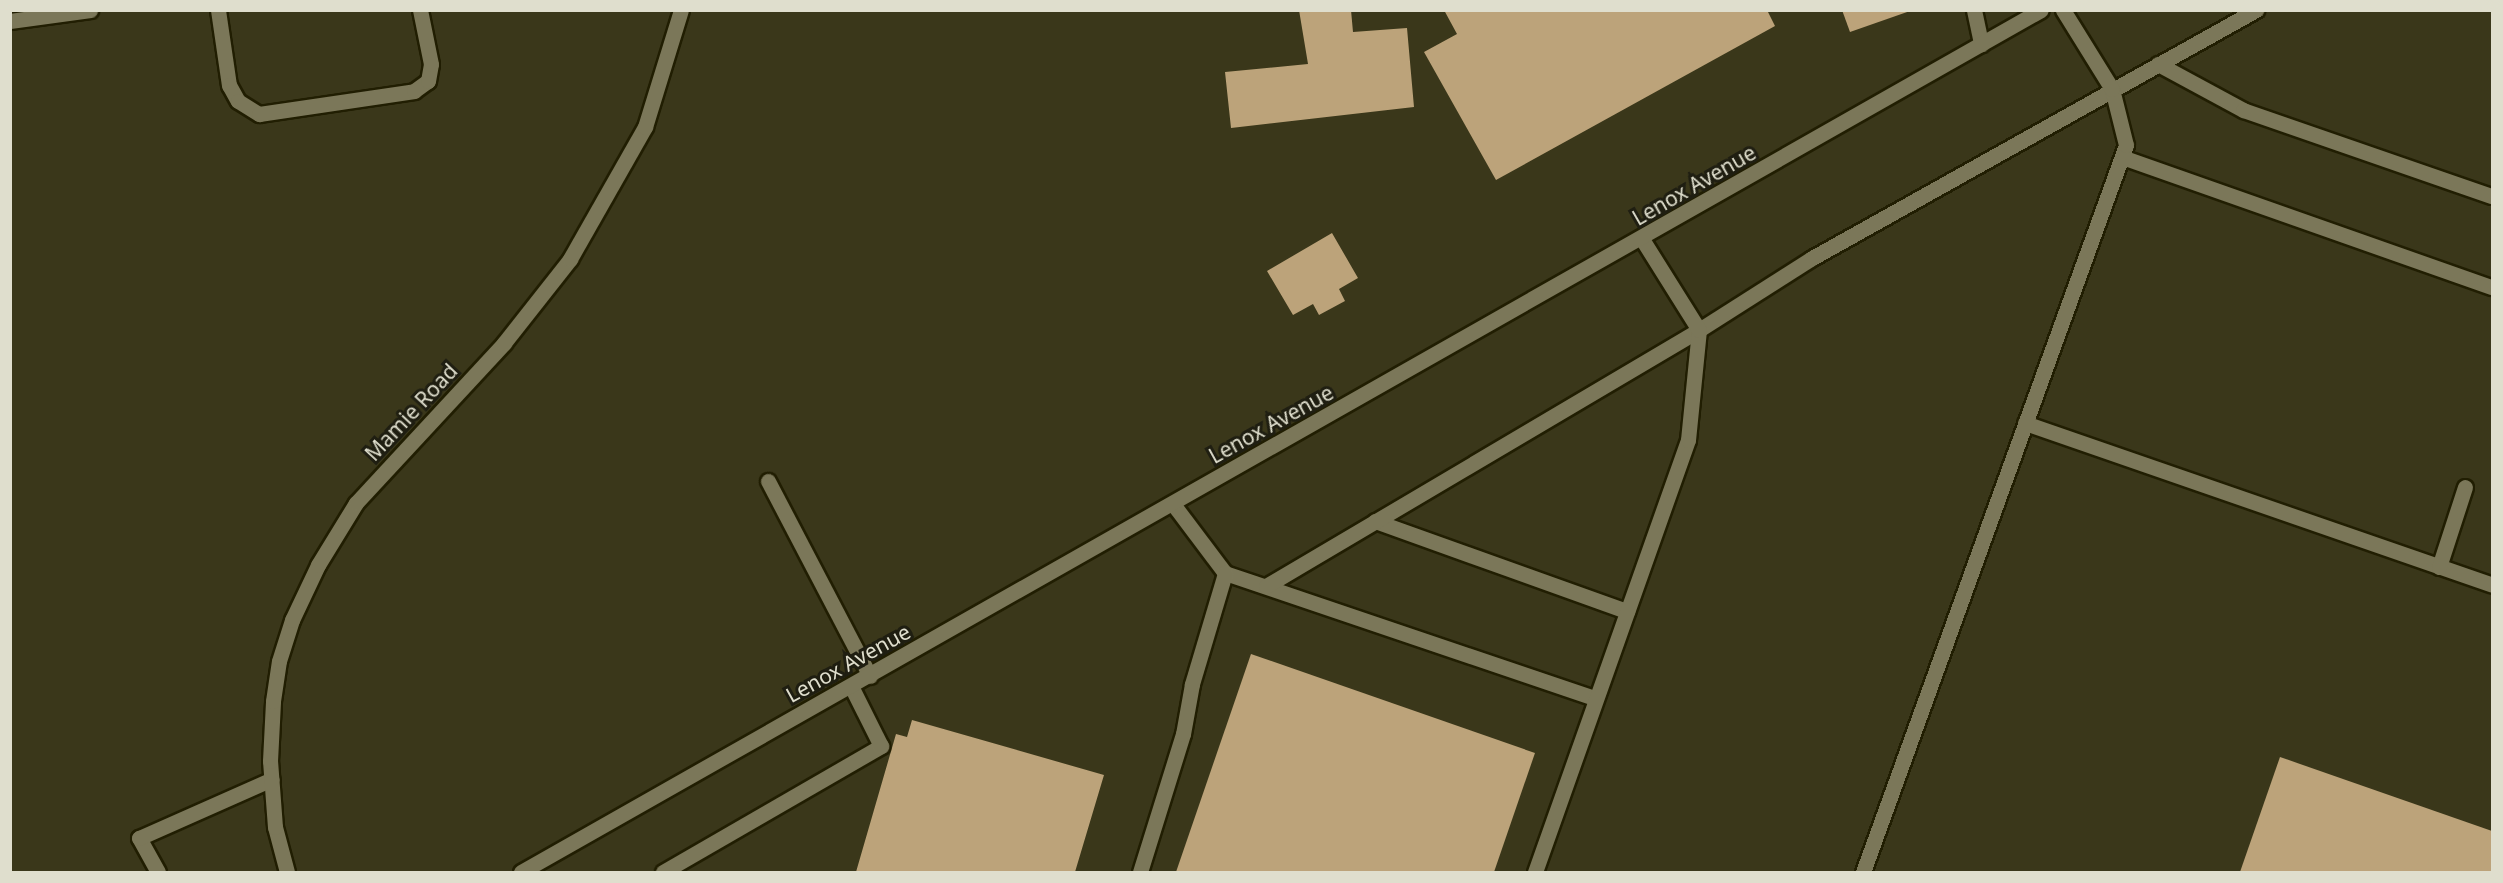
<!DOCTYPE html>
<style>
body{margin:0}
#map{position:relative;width:2503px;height:883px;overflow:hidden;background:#3a371a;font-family:"Noto Sans",sans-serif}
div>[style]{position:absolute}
.building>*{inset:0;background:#bca37a}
.roads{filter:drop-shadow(2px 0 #211e02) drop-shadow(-2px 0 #211e02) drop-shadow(0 2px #211e02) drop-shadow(0 -2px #211e02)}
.service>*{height:15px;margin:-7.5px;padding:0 7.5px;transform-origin:7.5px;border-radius:7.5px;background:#7b7759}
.minor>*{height:15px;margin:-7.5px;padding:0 7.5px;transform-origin:7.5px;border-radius:7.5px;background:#7b7759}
.tertiary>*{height:15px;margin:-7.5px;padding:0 7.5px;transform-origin:7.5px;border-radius:7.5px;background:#7b7759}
.secondary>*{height:15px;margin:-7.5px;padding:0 7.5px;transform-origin:7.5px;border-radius:7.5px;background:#7b7759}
span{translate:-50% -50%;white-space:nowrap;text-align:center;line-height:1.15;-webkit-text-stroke:6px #1f1e11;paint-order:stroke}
.street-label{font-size:21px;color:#dfdecd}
.frame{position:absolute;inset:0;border:12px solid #dfdecd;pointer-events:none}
</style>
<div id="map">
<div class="building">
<div style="clip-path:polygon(1299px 10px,1351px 10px,1353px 32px,1407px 28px,1414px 107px,1231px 128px,1225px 72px,1308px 64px)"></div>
<div style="clip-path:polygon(1444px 10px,1767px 10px,1775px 26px,1496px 180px,1424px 52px,1457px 34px)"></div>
<div style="clip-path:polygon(1842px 10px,1910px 10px,1910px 11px,1850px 32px)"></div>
<div style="clip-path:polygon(1332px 233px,1358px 278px,1339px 289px,1345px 301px,1319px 315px,1313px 304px,1293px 315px,1267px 271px)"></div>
<div style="clip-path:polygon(1251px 654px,1535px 753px,1494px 872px,1176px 872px)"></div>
<div style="clip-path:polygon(912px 720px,1104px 775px,1075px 872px,856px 872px,896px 734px,907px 737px)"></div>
<div style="clip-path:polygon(2280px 757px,2492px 831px,2492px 872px,2240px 872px)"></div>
</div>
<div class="roads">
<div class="service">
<div style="left:218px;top:10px;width:76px;rotate:81.7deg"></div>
<div style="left:229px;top:85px;width:18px;rotate:61deg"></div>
<div style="left:238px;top:101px;width:25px;rotate:32deg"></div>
<div style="left:259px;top:114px;width:157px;rotate:-8.4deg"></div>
<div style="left:414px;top:91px;width:17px;rotate:-36deg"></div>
<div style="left:428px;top:81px;width:17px;rotate:-80deg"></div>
<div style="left:431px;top:64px;width:55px;rotate:-101.5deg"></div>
<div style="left:1974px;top:10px;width:35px;rotate:78deg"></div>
<div style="left:2158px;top:64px;width:97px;rotate:28.4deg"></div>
<div style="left:2243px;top:110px;width:263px;rotate:19.1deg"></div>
<div style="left:2122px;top:157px;width:392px;rotate:19.4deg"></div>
<div style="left:2025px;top:423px;width:494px;rotate:19.1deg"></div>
<div style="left:768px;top:481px;width:220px;rotate:62.4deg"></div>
<div style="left:1173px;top:504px;width:86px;rotate:53deg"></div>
<div style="left:1225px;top:573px;width:391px;rotate:18.7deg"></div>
<div style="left:1375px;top:521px;width:268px;rotate:19.7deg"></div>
<div style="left:2439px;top:567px;width:84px;rotate:-72deg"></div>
<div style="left:1266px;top:586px;width:503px;rotate:-30.59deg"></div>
<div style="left:1699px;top:330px;width:134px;rotate:-32.5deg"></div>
<div style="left:1812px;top:258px;width:509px;rotate:-29.19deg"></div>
<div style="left:158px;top:872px;width:39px;rotate:-119deg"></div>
<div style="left:139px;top:838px;width:145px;rotate:-23.9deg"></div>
<div style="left:663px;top:872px;width:252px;rotate:-30deg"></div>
<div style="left:881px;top:746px;width:67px;rotate:-116.6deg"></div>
<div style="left:1140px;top:872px;width:145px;rotate:-72.7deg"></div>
<div style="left:1183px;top:734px;width:51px;rotate:-79.8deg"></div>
<div style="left:1192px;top:684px;width:116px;rotate:-73.4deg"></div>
<div style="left:1535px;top:872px;width:458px;rotate:-70.5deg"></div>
<div style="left:1688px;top:440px;width:111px;rotate:-84.3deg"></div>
<div style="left:1699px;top:330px;width:107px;rotate:-122.1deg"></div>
<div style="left:1863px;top:872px;width:773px;rotate:-70.11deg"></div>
<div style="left:2126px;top:145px;width:58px;rotate:-104deg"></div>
<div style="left:2112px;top:89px;width:93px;rotate:-121.8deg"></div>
</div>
<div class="minor">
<div style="left:287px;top:872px;width:47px;rotate:-104.9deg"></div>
<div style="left:275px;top:827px;width:66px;rotate:-94.3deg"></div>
<div style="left:270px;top:761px;width:60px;rotate:-87.1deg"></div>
<div style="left:273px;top:701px;width:40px;rotate:-81.5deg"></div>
<div style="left:279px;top:661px;width:43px;rotate:-72.4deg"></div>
<div style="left:292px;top:620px;width:61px;rotate:-64.7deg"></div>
<div style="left:318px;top:565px;width:73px;rotate:-58.5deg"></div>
<div style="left:356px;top:503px;width:218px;rotate:-47.2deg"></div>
<div style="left:504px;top:343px;width:107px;rotate:-51.8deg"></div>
<div style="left:570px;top:259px;width:152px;rotate:-60.4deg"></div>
<div style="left:645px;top:127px;width:122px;rotate:-72.9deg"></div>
</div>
<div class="tertiary">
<div style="left:10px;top:21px;width:81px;rotate:-7.8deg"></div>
</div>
<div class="secondary">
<div style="left:521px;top:872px;width:1747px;rotate:-29.56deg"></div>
</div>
</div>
<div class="street-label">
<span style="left:1694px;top:185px;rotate:-30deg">Lenox Avenue</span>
<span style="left:411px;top:412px;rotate:-47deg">Mamie Road</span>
<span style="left:1271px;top:424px;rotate:-29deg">Lenox Avenue</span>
<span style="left:848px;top:663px;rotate:-29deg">Lenox Avenue</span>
</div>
<div class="frame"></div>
</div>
